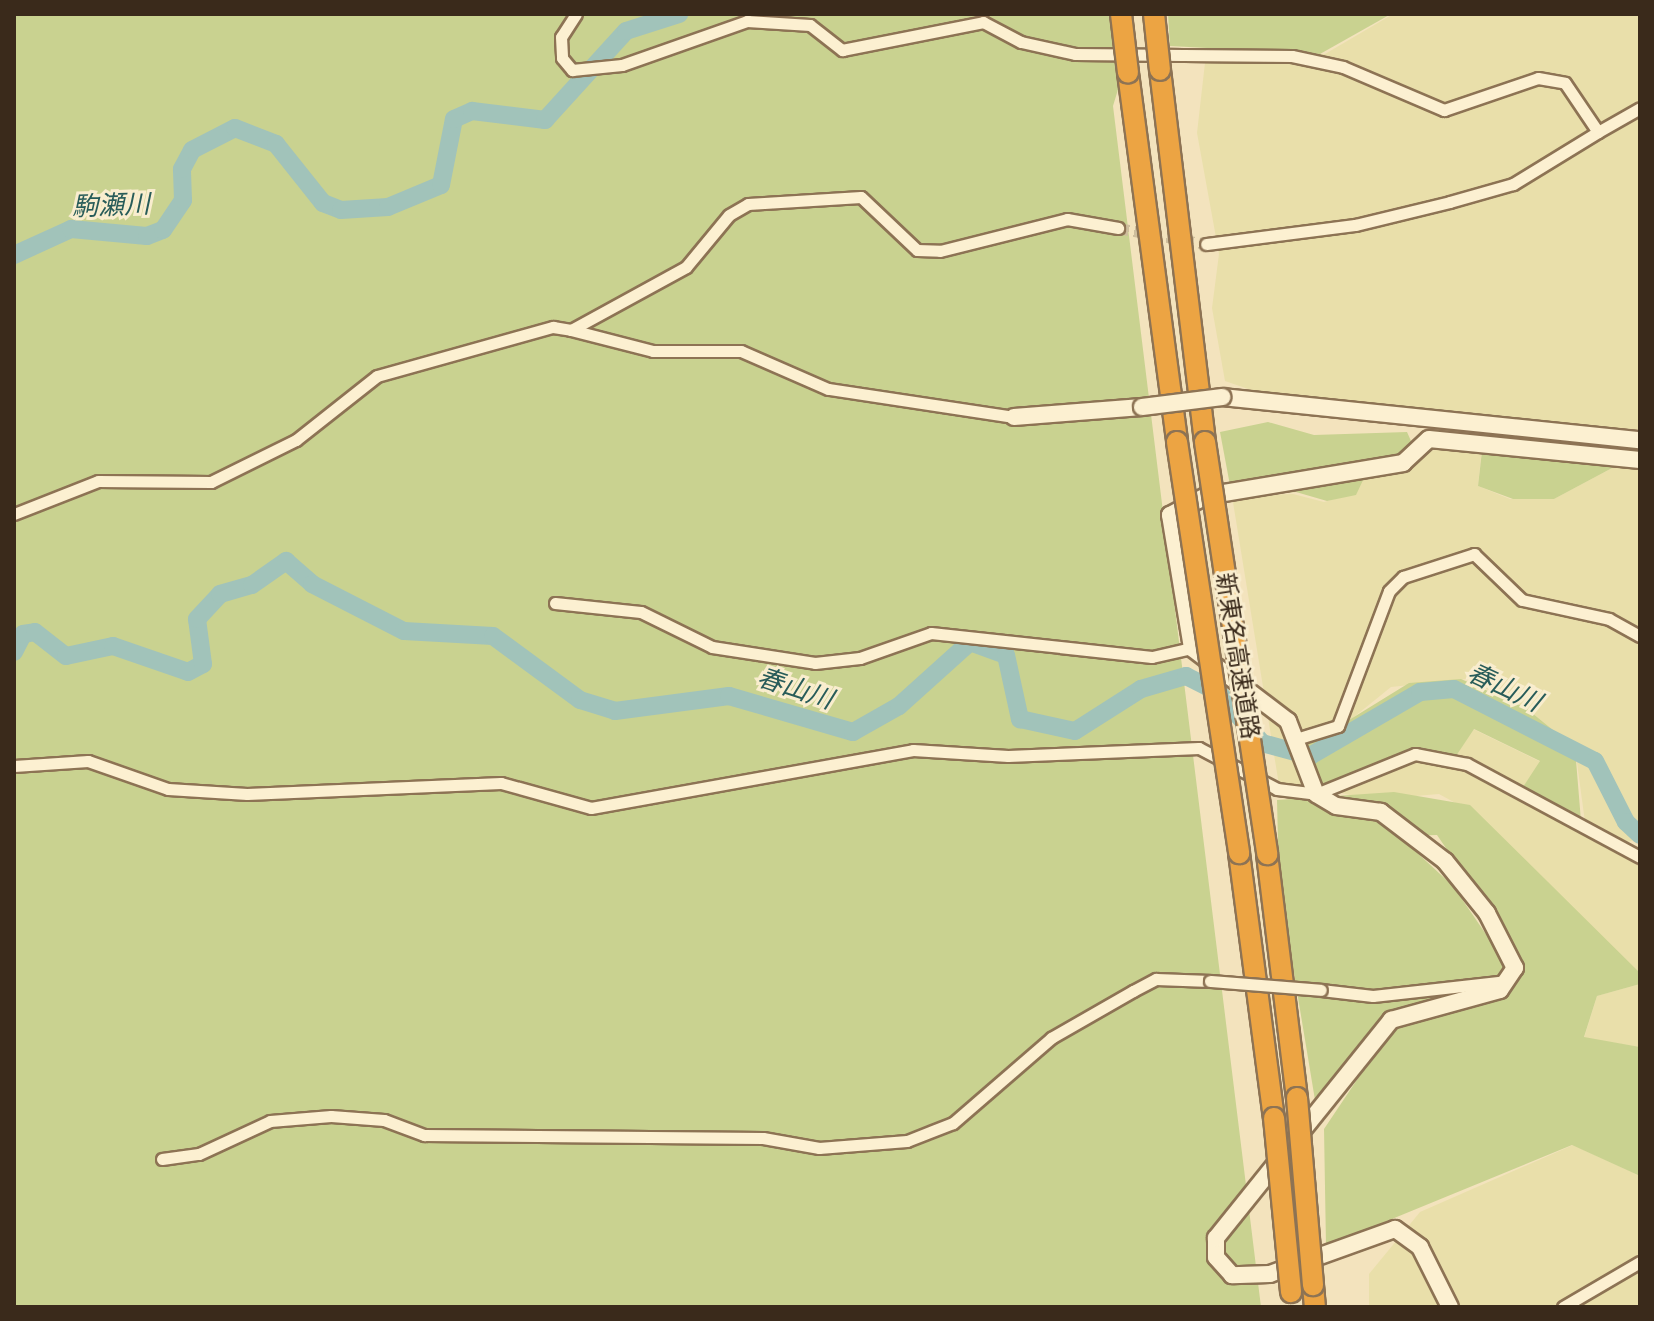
<!DOCTYPE html>
<meta charset="utf-8">
<style>
body{margin:0}
#map{position:relative;width:1654px;height:1321px;overflow:hidden;background:#f3e3bd;font-family:Bitter,"Noto Sans JP",serif}
div>[style]{position:absolute}
.farmland>*{inset:0;background:#e9dfaa}
.green>*{inset:0;background:#c9d290}
.river>*{height:18px;margin:-9px;padding:0 9px;transform-origin:9px;border-radius:9px;background:#a1c3ba}
.street-tunnel>*{height:11px;margin-top:-5.5px;transform-origin:0;background:repeating-linear-gradient(90deg,#cebe9d 0 11px,transparent 0 16.5px)}
.roads{filter:drop-shadow(2px 0 #8d7354) drop-shadow(-2px 0 #8d7354) drop-shadow(0 2px #8d7354) drop-shadow(0 -2px #8d7354)}
.street>*{height:11px;margin:-5.5px;padding:0 5.5px;transform-origin:5.5px;border-radius:5.5px;background:#fcf0d1}
.secondary>*{height:16px;margin:-8px;padding:0 8px;transform-origin:8px;border-radius:8px;background:#fcf0d1}
.highway>*{height:20px;margin:-10px;padding:0 10px;transform-origin:10px;border-radius:10px;background:#eca443}
.bridges{filter:drop-shadow(2px 0 #8d7354) drop-shadow(-2px 0 #8d7354) drop-shadow(0 2px #8d7354) drop-shadow(0 -2px #8d7354)}
.street-bridge>*{height:11px;margin:-5.5px;padding:0 5.5px;transform-origin:5.5px;border-radius:5.5px;background:#fcf0d1}
.secondary-bridge>*{height:16px;margin:-8px;padding:0 8px;transform-origin:8px;border-radius:8px;background:#fcf0d1}
.highway-bridge>*{height:20px;margin:-10px;padding:0 10px;transform-origin:10px;border-radius:10px;background:#eca443}
span{translate:-50% -50%;white-space:nowrap;text-align:center;line-height:1.15;-webkit-text-stroke:6px #f9edce;paint-order:stroke}
.street-label{font-size:24px;color:#3a2a1b}
.water-label{font-size:26px;color:#285c59;font-style:italic}
.frame{position:absolute;inset:0;border:16px solid #3a2a1b;pointer-events:none}
</style>
<div id="map">
<div class="farmland">
<div style="clip-path:polygon(1393px 14px,1640px 14px,1640px 437px,1318px 413px,1225px 381px,1212px 308px,1219px 254px,1197px 133px,1206px 54px,1325px 54px)"></div>
<div style="clip-path:polygon(1482px 447px,1478px 486px,1510px 499px,1554px 499px,1618px 465px,1640px 468px,1640px 838px,1628px 842px,1585px 822px,1575px 748px,1526px 708px,1466px 679px,1391px 687px,1349px 721px,1388px 594px,1373px 614px,1348px 702px,1328px 729px,1307px 789px,1279px 785px,1232px 496px,1293px 494px,1324px 502px,1352px 494px,1365px 476px,1424px 451px)"></div>
<div style="clip-path:polygon(1473px 729px,1541px 762px,1521px 790px,1456px 756px)"></div>
<div style="clip-path:polygon(1417px 749px,1640px 855px,1640px 973px,1529px 883px,1483px 818px,1439px 794px,1369px 800px,1319px 787px)"></div>
<div style="clip-path:polygon(1640px 984px,1640px 1047px,1584px 1038px,1597px 996px)"></div>
<div style="clip-path:polygon(1573px 1145px,1640px 1176px,1640px 1307px,1369px 1307px,1369px 1274px,1420px 1212px)"></div>
</div>
<div class="green">
<div style="clip-path:polygon(14px 14px,1116px 14px,1123px 73px,1113px 106px,1261px 1307px,14px 1307px)"></div>
<div style="clip-path:polygon(1168px 14px,1391px 14px,1320px 54px,1170px 46px)"></div>
<div style="clip-path:polygon(1268px 422px,1314px 435px,1407px 432px,1411px 441px,1405px 461px,1365px 476px,1356px 495px,1327px 501px,1296px 492px,1232px 496px,1220px 432px)"></div>
<div style="clip-path:polygon(1482px 451px,1614px 467px,1554px 499px,1513px 499px,1478px 486px)"></div>
<div style="clip-path:polygon(1461px 679px,1526px 708px,1575px 748px,1581px 821px,1521px 790px,1540px 761px,1474px 729px,1456px 756px,1417px 749px,1317px 790px,1297px 743px,1328px 733px,1409px 683px)"></div>
<div style="clip-path:polygon(1394px 792px,1470px 805px,1640px 973px,1640px 984px,1597px 996px,1584px 1037px,1640px 1047px,1640px 1176px,1572px 1145px,1326px 1246px,1324px 1129px,1387px 1035px,1405px 1018px,1502px 995px,1520px 956px,1437px 835px,1399px 836px,1453px 886px,1507px 965px,1501px 982px,1399px 1009px,1378px 1025px,1316px 1106px,1279px 883px,1277px 800px)"></div>
</div>
<div class="river">
<div style="left:14px;top:255px;width:63px;rotate:-24.5deg"></div>
<div style="left:71px;top:229px;width:76px;rotate:5.3deg"></div>
<div style="left:147px;top:236px;width:17px;rotate:-21deg"></div>
<div style="left:163px;top:230px;width:36px;rotate:-56deg"></div>
<div style="left:183px;top:200px;width:31px;rotate:-92deg"></div>
<div style="left:182px;top:169px;width:21px;rotate:-62deg"></div>
<div style="left:192px;top:150px;width:48px;rotate:-27.1deg"></div>
<div style="left:235px;top:128px;width:44px;rotate:21.3deg"></div>
<div style="left:276px;top:144px;width:75px;rotate:51.5deg"></div>
<div style="left:323px;top:203px;width:19px;rotate:21deg"></div>
<div style="left:341px;top:210px;width:47px;rotate:-3.7deg"></div>
<div style="left:388px;top:207px;width:57px;rotate:-22.5deg"></div>
<div style="left:441px;top:185px;width:67px;rotate:-78.9deg"></div>
<div style="left:454px;top:119px;width:20px;rotate:-24deg"></div>
<div style="left:472px;top:111px;width:74px;rotate:7deg"></div>
<div style="left:545px;top:120px;width:120px;rotate:-47.7deg"></div>
<div style="left:626px;top:31px;width:56px;rotate:-17.8deg"></div>
<div style="left:14px;top:652px;width:20px;rotate:-63deg"></div>
<div style="left:23px;top:634px;width:12px;rotate:-9deg"></div>
<div style="left:35px;top:632px;width:39px;rotate:38deg"></div>
<div style="left:66px;top:656px;width:48px;rotate:-12deg"></div>
<div style="left:113px;top:646px;width:79px;rotate:19.1deg"></div>
<div style="left:188px;top:672px;width:17px;rotate:-28deg"></div>
<div style="left:203px;top:664px;width:45px;rotate:-97.6deg"></div>
<div style="left:197px;top:619px;width:34px;rotate:-47deg"></div>
<div style="left:220px;top:594px;width:33px;rotate:-16deg"></div>
<div style="left:252px;top:585px;width:42px;rotate:-35.2deg"></div>
<div style="left:286px;top:561px;width:35px;rotate:41deg"></div>
<div style="left:312px;top:584px;width:103px;rotate:27.1deg"></div>
<div style="left:404px;top:631px;width:89px;rotate:3.2deg"></div>
<div style="left:493px;top:636px;width:108px;rotate:36.3deg"></div>
<div style="left:580px;top:700px;width:37px;rotate:17deg"></div>
<div style="left:615px;top:711px;width:115px;rotate:-7.5deg"></div>
<div style="left:729px;top:696px;width:129px;rotate:16.2deg"></div>
<div style="left:853px;top:732px;width:53px;rotate:-29.5deg"></div>
<div style="left:899px;top:706px;width:96px;rotate:-42deg"></div>
<div style="left:970px;top:642px;width:38px;rotate:20deg"></div>
<div style="left:1006px;top:655px;width:66px;rotate:77.7deg"></div>
<div style="left:1020px;top:719px;width:56px;rotate:12.3deg"></div>
<div style="left:1075px;top:731px;width:78px;rotate:-32.5deg"></div>
<div style="left:1141px;top:689px;width:47px;rotate:-16.1deg"></div>
<div style="left:1186px;top:676px;width:36px;rotate:27deg"></div>
<div style="left:1218px;top:692px;width:67px;rotate:49.2deg"></div>
<div style="left:1262px;top:743px;width:50px;rotate:15.2deg"></div>
<div style="left:1310px;top:756px;width:127px;rotate:-30.2deg"></div>
<div style="left:1420px;top:692px;width:34px;rotate:-5deg"></div>
<div style="left:1454px;top:689px;width:158px;rotate:27.1deg"></div>
<div style="left:1595px;top:761px;width:68px;rotate:63.1deg"></div>
<div style="left:1626px;top:822px;width:19px;rotate:43deg"></div>
</div>
<div class="street-tunnel">
<div style="left:1118px;top:228px;width:89px;rotate:10.3deg"></div>
</div>
<div class="roads">
<div class="street">
<div style="left:576px;top:14px;width:27px;rotate:123deg"></div>
<div style="left:561px;top:37px;width:21px;rotate:87deg"></div>
<div style="left:562px;top:58px;width:16px;rotate:50deg"></div>
<div style="left:572px;top:70px;width:50px;rotate:-5.7deg"></div>
<div style="left:622px;top:65px;width:133px;rotate:-19.4deg"></div>
<div style="left:747px;top:21px;width:63px;rotate:3.6deg"></div>
<div style="left:810px;top:25px;width:41px;rotate:38deg"></div>
<div style="left:842px;top:50px;width:144px;rotate:-11.2deg"></div>
<div style="left:983px;top:22px;width:43px;rotate:27.8deg"></div>
<div style="left:1021px;top:42px;width:55px;rotate:12.5deg"></div>
<div style="left:1075px;top:54px;width:217px;rotate:0.5deg"></div>
<div style="left:1292px;top:56px;width:52px;rotate:12.2deg"></div>
<div style="left:1343px;top:67px;width:110px;rotate:23.1deg"></div>
<div style="left:1444px;top:110px;width:99px;rotate:-18.8deg"></div>
<div style="left:1538px;top:78px;width:27px;rotate:10deg"></div>
<div style="left:1565px;top:83px;width:59px;rotate:56deg"></div>
<div style="left:1598px;top:132px;width:100px;rotate:148.5deg"></div>
<div style="left:1513px;top:184px;width:66px;rotate:164.1deg"></div>
<div style="left:1450px;top:202px;width:98px;rotate:166.4deg"></div>
<div style="left:1355px;top:225px;width:150px;rotate:172.7deg"></div>
<div style="left:1598px;top:132px;width:48px;rotate:-29.7deg"></div>
<div style="left:1014px;top:417px;width:188px;rotate:-171.4deg"></div>
<div style="left:828px;top:389px;width:95px;rotate:-156.4deg"></div>
<div style="left:741px;top:351px;width:88px;rotate:180deg"></div>
<div style="left:653px;top:351px;width:85px;rotate:-165.6deg"></div>
<div style="left:571px;top:330px;width:131px;rotate:-28.7deg"></div>
<div style="left:686px;top:267px;width:67px;rotate:-50.4deg"></div>
<div style="left:729px;top:215px;width:22px;rotate:-30deg"></div>
<div style="left:748px;top:204px;width:113px;rotate:-3.5deg"></div>
<div style="left:861px;top:197px;width:77px;rotate:43.4deg"></div>
<div style="left:917px;top:250px;width:23px;rotate:2deg"></div>
<div style="left:940px;top:251px;width:131px;rotate:-14.1deg"></div>
<div style="left:1067px;top:219px;width:52px;rotate:10deg"></div>
<div style="left:14px;top:514px;width:90px;rotate:-21.4deg"></div>
<div style="left:98px;top:481px;width:113px;rotate:0.5deg"></div>
<div style="left:211px;top:482px;width:95px;rotate:-26.3deg"></div>
<div style="left:296px;top:440px;width:103px;rotate:-38.3deg"></div>
<div style="left:377px;top:376px;width:183px;rotate:-15.6deg"></div>
<div style="left:553px;top:327px;width:18px;rotate:9deg"></div>
<div style="left:555px;top:603px;width:86px;rotate:6deg"></div>
<div style="left:641px;top:612px;width:79px;rotate:26.2deg"></div>
<div style="left:712px;top:647px;width:104px;rotate:8.8deg"></div>
<div style="left:815px;top:663px;width:45px;rotate:-6.3deg"></div>
<div style="left:860px;top:658px;width:75px;rotate:-19.4deg"></div>
<div style="left:931px;top:633px;width:222px;rotate:6.2deg"></div>
<div style="left:1152px;top:657px;width:41px;rotate:-12.7deg"></div>
<div style="left:1296px;top:739px;width:44px;rotate:-17.2deg"></div>
<div style="left:1338px;top:726px;width:144px;rotate:-69.3deg"></div>
<div style="left:1389px;top:591px;width:20px;rotate:-45deg"></div>
<div style="left:1403px;top:577px;width:75px;rotate:-17.9deg"></div>
<div style="left:1474px;top:554px;width:66px;rotate:43.8deg"></div>
<div style="left:1522px;top:600px;width:89px;rotate:12.3deg"></div>
<div style="left:1609px;top:619px;width:35px;rotate:29deg"></div>
<div style="left:14px;top:766px;width:74px;rotate:-3.9deg"></div>
<div style="left:88px;top:761px;width:85px;rotate:19.3deg"></div>
<div style="left:168px;top:789px;width:79px;rotate:3.6deg"></div>
<div style="left:247px;top:794px;width:254px;rotate:-2.5deg"></div>
<div style="left:501px;top:783px;width:93px;rotate:15.5deg"></div>
<div style="left:591px;top:808px;width:327px;rotate:-10.2deg"></div>
<div style="left:913px;top:750px;width:95px;rotate:3.6deg"></div>
<div style="left:1008px;top:756px;width:191px;rotate:-2.4deg"></div>
<div style="left:1199px;top:748px;width:88px;rotate:27.7deg"></div>
<div style="left:1277px;top:789px;width:39px;rotate:7deg"></div>
<div style="left:1316px;top:794px;width:107px;rotate:-22deg"></div>
<div style="left:1415px;top:754px;width:53px;rotate:10.9deg"></div>
<div style="left:1467px;top:764px;width:196px;rotate:28.3deg"></div>
<div style="left:1321px;top:990px;width:52px;rotate:6.6deg"></div>
<div style="left:1373px;top:996px;width:135px;rotate:-6.4deg"></div>
<div style="left:162px;top:1159px;width:37px;rotate:-8deg"></div>
<div style="left:199px;top:1154px;width:78px;rotate:-24.9deg"></div>
<div style="left:270px;top:1121px;width:61px;rotate:-4.7deg"></div>
<div style="left:331px;top:1116px;width:53px;rotate:4.3deg"></div>
<div style="left:384px;top:1120px;width:43px;rotate:20.6deg"></div>
<div style="left:424px;top:1135px;width:339px;rotate:0.5deg"></div>
<div style="left:763px;top:1138px;width:57px;rotate:10.1deg"></div>
<div style="left:819px;top:1148px;width:88px;rotate:-4.5deg"></div>
<div style="left:907px;top:1141px;width:49px;rotate:-21.4deg"></div>
<div style="left:953px;top:1123px;width:130px;rotate:-40.9deg"></div>
<div style="left:1051px;top:1038px;width:95px;rotate:-29.8deg"></div>
<div style="left:1133px;top:991px;width:26px;rotate:-28deg"></div>
<div style="left:1156px;top:979px;width:54px;rotate:2.1deg"></div>
<div style="left:1563px;top:1307px;width:89px;rotate:-30.3deg"></div>
</div>
<div class="secondary">
<div style="left:1222px;top:397px;width:420px;rotate:5.9deg"></div>
<div style="left:1014px;top:417px;width:128px;rotate:-4.5deg"></div>
<div style="left:1450px;top:1307px;width:67px;rotate:-116.6deg"></div>
<div style="left:1420px;top:1247px;width:31px;rotate:-144deg"></div>
<div style="left:1395px;top:1229px;width:133px;rotate:160.2deg"></div>
<div style="left:1270px;top:1274px;width:38px;rotate:178deg"></div>
<div style="left:1232px;top:1275px;width:24px;rotate:-132deg"></div>
<div style="left:1216px;top:1257px;width:19px;rotate:-90deg"></div>
<div style="left:1216px;top:1238px;width:280px;rotate:-51.2deg"></div>
<div style="left:1391px;top:1020px;width:113px;rotate:-15.4deg"></div>
<div style="left:1500px;top:990px;width:27px;rotate:-56deg"></div>
<div style="left:1515px;top:968px;width:62px;rotate:-117deg"></div>
<div style="left:1487px;top:913px;width:67px;rotate:-128.9deg"></div>
<div style="left:1445px;top:861px;width:81px;rotate:-142.6deg"></div>
<div style="left:1381px;top:812px;width:45px;rotate:-172.4deg"></div>
<div style="left:1336px;top:806px;width:23px;rotate:-149deg"></div>
<div style="left:1316px;top:794px;width:78px;rotate:-111deg"></div>
<div style="left:1288px;top:721px;width:121px;rotate:-142.8deg"></div>
<div style="left:1192px;top:648px;width:135px;rotate:-99.4deg"></div>
<div style="left:1170px;top:515px;width:41px;rotate:-27.8deg"></div>
<div style="left:1206px;top:496px;width:200px;rotate:-9.5deg"></div>
<div style="left:1403px;top:463px;width:35px;rotate:-43deg"></div>
<div style="left:1429px;top:439px;width:212px;rotate:5.7deg"></div>
</div>
<div class="highway">
<div style="left:1160px;top:70px;width:375px;rotate:83.1deg"></div>
<div style="left:1128px;top:73px;width:372px;rotate:82.4deg"></div>
<div style="left:1239px;top:853px;width:267px;rotate:82.5deg"></div>
<div style="left:1267px;top:854px;width:246px;rotate:83deg"></div>
<div style="left:1313px;top:1285px;width:22px;rotate:85deg"></div>
</div>
</div>
<div class="bridges">
<div class="street-bridge">
<div style="left:1210px;top:981px;width:111px;rotate:4.6deg"></div>
</div>
<div class="secondary-bridge">
<div style="left:1142px;top:407px;width:81px;rotate:-7.1deg"></div>
</div>
<div class="highway-bridge">
<div style="left:1121px;top:14px;width:59px;rotate:83.2deg"></div>
<div style="left:1154px;top:14px;width:56px;rotate:83.9deg"></div>
<div style="left:1177px;top:442px;width:416px;rotate:81.4deg"></div>
<div style="left:1205px;top:442px;width:417px;rotate:81.4deg"></div>
<div style="left:1297px;top:1098px;width:188px;rotate:85.1deg"></div>
<div style="left:1274px;top:1118px;width:175px;rotate:84.4deg"></div>
</div>
</div>
<div class="street-label">
<span style="left:1237px;top:656px;rotate:81deg">新東名高速道路</span>
</div>
<div class="water-label">
<span style="left:111px;top:206px;rotate:-2deg">駒瀬川</span>
<span style="left:1504px;top:688px;rotate:25deg">春山川</span>
<span style="left:795px;top:689px;rotate:18deg">春山川</span>
</div>
<div class="frame"></div>
</div>
